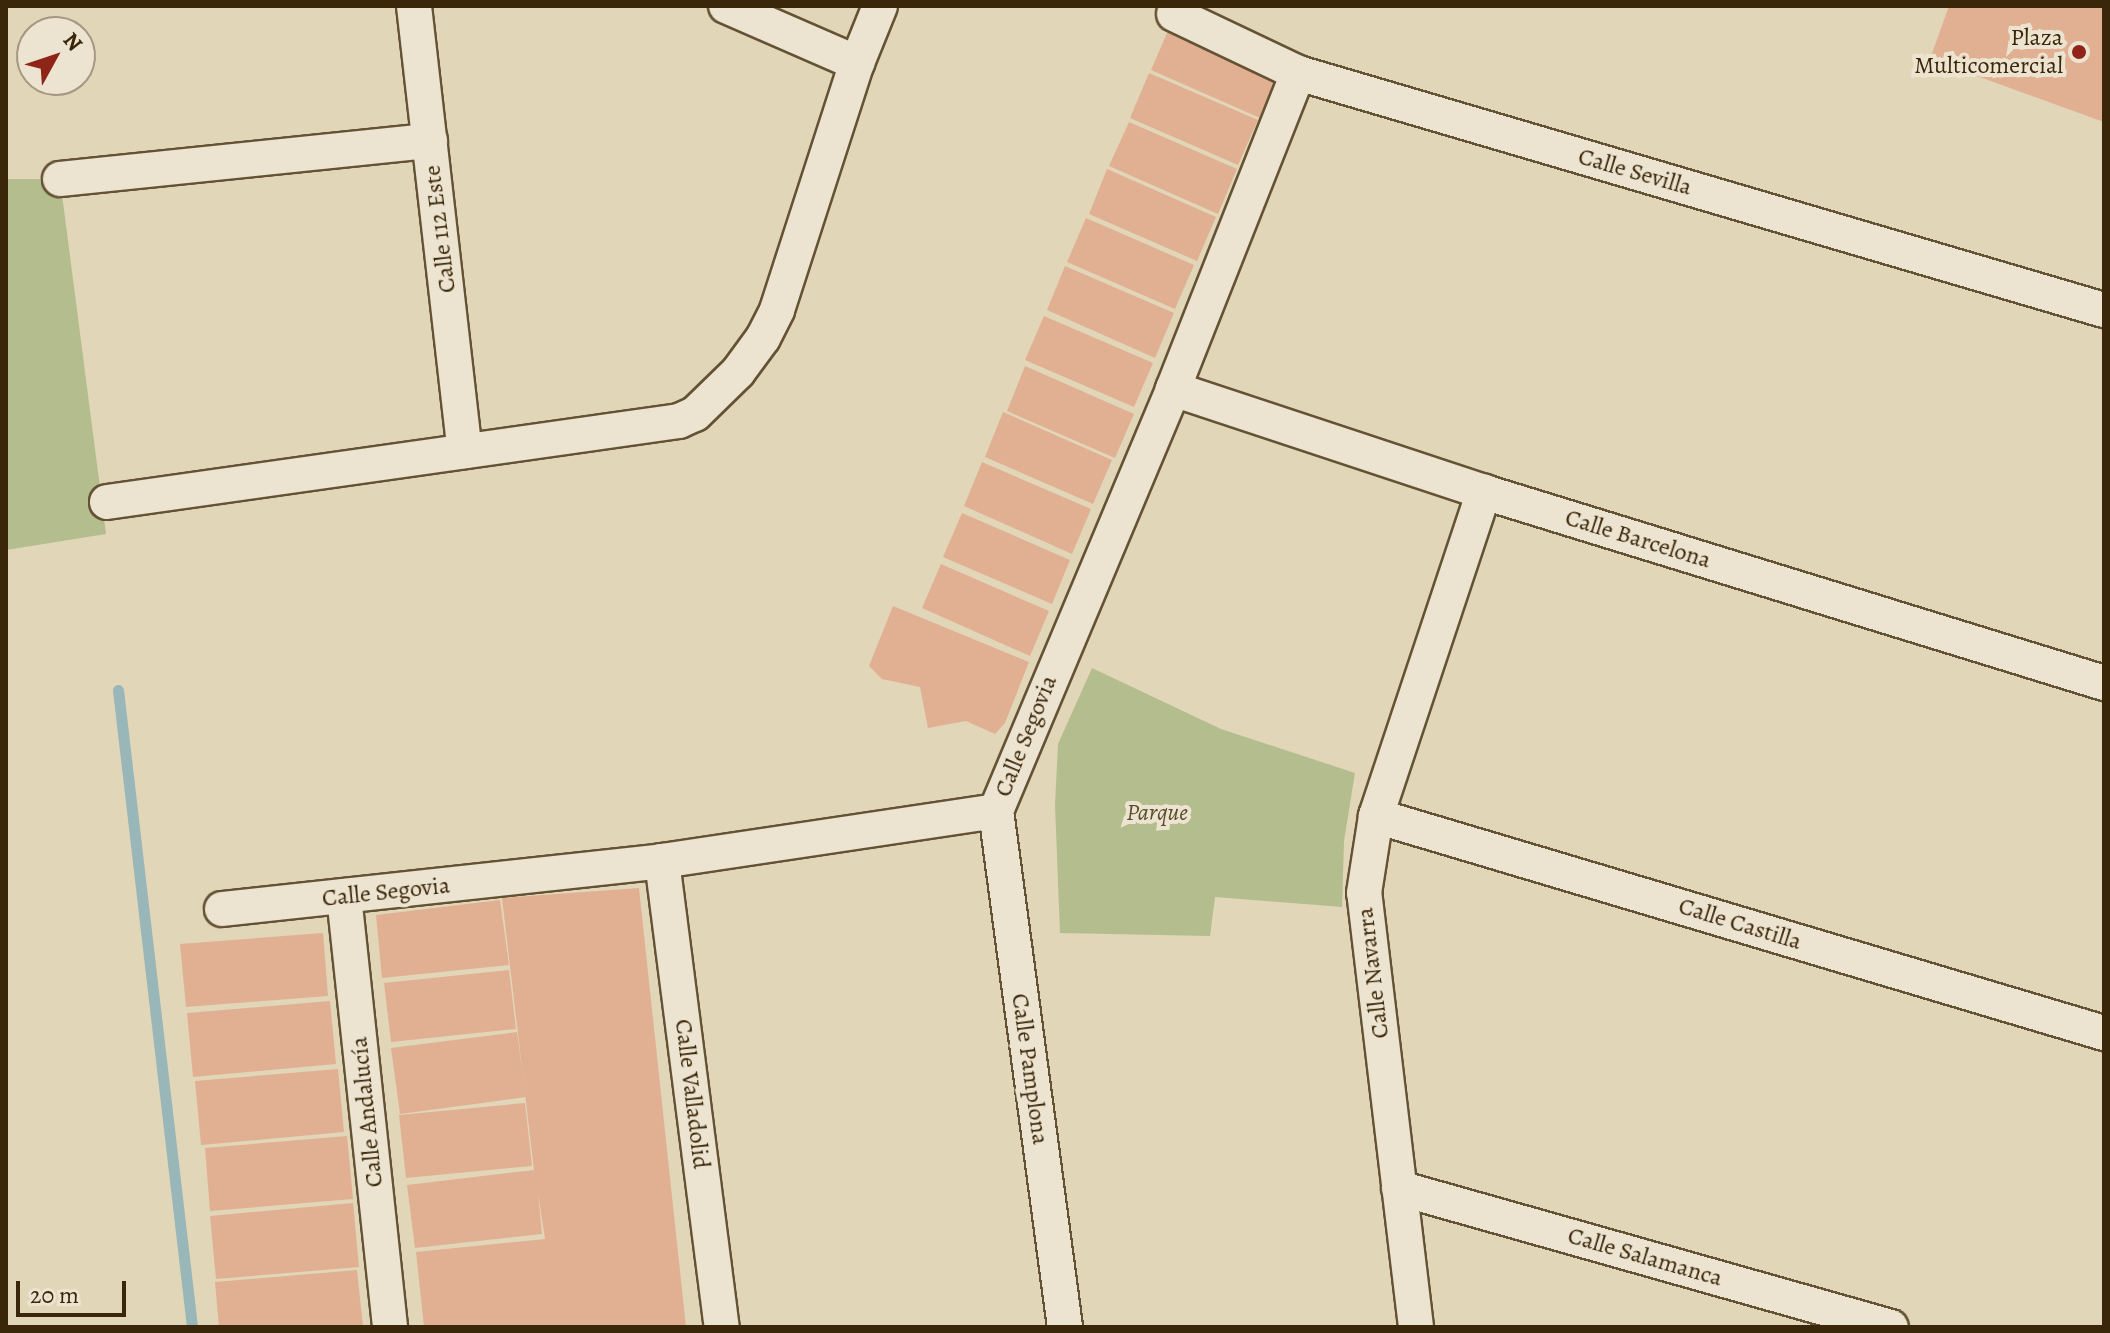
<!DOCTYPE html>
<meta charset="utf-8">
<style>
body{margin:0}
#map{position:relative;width:2110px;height:1333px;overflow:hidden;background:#e1d6b7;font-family:Alegreya,serif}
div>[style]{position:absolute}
.green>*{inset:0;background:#b4bd8d}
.stream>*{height:11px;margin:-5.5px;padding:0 5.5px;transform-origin:5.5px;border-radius:5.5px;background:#99b6b9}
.building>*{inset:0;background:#e1b092}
.roads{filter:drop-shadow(2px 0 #645234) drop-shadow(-2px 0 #645234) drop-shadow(0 2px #645234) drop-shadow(0 -2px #645234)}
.street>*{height:34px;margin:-17px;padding:0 17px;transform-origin:17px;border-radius:17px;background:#ece4d0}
.dots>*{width:22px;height:22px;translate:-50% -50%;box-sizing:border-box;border:4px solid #ece4d0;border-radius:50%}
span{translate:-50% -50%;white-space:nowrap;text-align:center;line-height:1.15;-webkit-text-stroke:8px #ece4d0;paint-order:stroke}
.poi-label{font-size:24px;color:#3a2609}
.right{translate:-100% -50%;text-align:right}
.street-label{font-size:24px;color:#3a2609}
.park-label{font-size:24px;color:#584c2a;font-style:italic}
.frame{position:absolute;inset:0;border:8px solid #3a2609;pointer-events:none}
.north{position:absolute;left:16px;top:16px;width:80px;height:80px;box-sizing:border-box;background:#ece4d0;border:2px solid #a59880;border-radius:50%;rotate:50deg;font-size:22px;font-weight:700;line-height:32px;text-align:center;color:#3a2609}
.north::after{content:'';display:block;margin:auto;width:28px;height:36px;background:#8f2418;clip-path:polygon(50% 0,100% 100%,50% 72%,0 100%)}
.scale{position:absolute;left:16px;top:1281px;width:110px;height:36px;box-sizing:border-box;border:4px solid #3a2609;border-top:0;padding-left:10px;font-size:24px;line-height:28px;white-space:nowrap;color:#3a2609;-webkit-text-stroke:6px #ece4d0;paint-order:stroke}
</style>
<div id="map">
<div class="green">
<div style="clip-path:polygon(6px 179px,60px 179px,106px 534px,6px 550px)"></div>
<div style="clip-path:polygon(1092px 668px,1221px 729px,1355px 773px,1344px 841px,1342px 907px,1215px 897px,1210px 936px,1060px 933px,1055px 805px,1058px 744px)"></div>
</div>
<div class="stream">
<div style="left:118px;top:690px;width:641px;rotate:83.37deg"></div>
</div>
<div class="building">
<div style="clip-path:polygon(1949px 6px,2104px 6px,2104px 122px,1930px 59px)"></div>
<div style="clip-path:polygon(1170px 26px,1279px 73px,1260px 118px,1151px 70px)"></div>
<div style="clip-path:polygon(1149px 73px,1258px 120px,1238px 165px,1130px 118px)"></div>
<div style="clip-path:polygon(1129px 122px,1237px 169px,1218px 214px,1109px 166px)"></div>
<div style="clip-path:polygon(1107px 169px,1216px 217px,1197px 261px,1089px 214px)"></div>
<div style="clip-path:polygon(1086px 218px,1194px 265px,1175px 309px,1067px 262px)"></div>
<div style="clip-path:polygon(1065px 266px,1174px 313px,1155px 358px,1047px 310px)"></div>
<div style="clip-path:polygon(1044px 316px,1153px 363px,1134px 407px,1025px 360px)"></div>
<div style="clip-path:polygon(1025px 366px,1134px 414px,1115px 458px,1007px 411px)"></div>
<div style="clip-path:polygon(1003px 412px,1112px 460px,1093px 504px,985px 457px)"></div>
<div style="clip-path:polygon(982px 462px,1091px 509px,1072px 554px,964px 506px)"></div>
<div style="clip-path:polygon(962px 513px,1070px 560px,1052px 604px,943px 557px)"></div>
<div style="clip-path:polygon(941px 564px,1049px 611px,1030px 656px,922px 608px)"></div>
<div style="clip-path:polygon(893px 606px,1029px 662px,1005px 723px,995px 734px,966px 721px,928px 728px,920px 687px,882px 679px,869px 666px)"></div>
<div style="clip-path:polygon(639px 888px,686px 1327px,424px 1327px,416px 1252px,545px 1239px,538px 1193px,542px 1234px,415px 1248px,407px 1185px,534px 1170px,502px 898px)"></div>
<div style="clip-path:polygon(500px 900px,509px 965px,382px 978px,376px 915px)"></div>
<div style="clip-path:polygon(323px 933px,328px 996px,186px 1007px,180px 944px)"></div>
<div style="clip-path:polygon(509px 970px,516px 1029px,391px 1042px,384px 983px)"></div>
<div style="clip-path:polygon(330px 1001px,336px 1064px,193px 1077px,187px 1013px)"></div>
<div style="clip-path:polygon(517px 1032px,526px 1097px,400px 1114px,391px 1048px)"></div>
<div style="clip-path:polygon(338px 1069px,344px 1132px,201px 1145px,195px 1081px)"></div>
<div style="clip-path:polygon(525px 1103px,532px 1166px,406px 1178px,399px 1115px)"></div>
<div style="clip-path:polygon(347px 1136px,353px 1199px,210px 1211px,205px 1148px)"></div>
<div style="clip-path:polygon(353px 1203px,359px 1267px,216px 1279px,210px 1216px)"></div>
<div style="clip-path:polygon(357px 1270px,363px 1327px,219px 1327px,215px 1282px)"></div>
</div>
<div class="roads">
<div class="street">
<div style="left:414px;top:6px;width:448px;rotate:83.5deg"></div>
<div style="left:726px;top:6px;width:143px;rotate:23.5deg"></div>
<div style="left:1174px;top:14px;width:137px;rotate:25.4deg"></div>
<div style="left:1298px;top:73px;width:840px;rotate:16.39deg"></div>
<div style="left:60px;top:179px;width:372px;rotate:-5.9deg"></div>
<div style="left:1173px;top:389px;width:328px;rotate:18.3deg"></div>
<div style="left:1484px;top:492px;width:649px;rotate:17.12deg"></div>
<div style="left:107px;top:502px;width:578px;rotate:-8.06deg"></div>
<div style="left:679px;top:421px;width:17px;rotate:-24deg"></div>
<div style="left:695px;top:414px;width:60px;rotate:-44.3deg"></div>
<div style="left:738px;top:372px;width:42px;rotate:-53.7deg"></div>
<div style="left:763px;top:338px;width:31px;rotate:-63deg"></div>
<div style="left:777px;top:310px;width:260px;rotate:-72.1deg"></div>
<div style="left:857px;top:63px;width:61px;rotate:-68deg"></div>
<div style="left:1376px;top:816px;width:760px;rotate:16.6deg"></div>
<div style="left:662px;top:861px;width:470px;rotate:82.7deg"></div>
<div style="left:344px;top:896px;width:433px;rotate:83.9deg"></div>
<div style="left:222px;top:909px;width:443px;rotate:-6.2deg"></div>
<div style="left:662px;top:861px;width:338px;rotate:-8.5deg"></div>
<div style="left:1399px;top:1188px;width:511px;rotate:15.78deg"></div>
<div style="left:1065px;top:1327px;width:521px;rotate:-97.62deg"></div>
<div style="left:996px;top:811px;width:458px;rotate:-67.2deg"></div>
<div style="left:1173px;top:389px;width:340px;rotate:-68.4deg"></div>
<div style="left:1416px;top:1327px;width:437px;rotate:-96.8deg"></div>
<div style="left:1364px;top:893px;width:78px;rotate:-81.1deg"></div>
<div style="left:1376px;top:816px;width:342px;rotate:-71.6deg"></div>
</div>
</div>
<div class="dots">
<div style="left:2079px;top:52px;background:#8f2418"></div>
</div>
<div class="poi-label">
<span class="right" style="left:2063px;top:52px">Plaza<br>Multicomercial</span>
</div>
<div class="street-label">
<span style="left:1635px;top:172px;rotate:16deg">Calle Sevilla</span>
<span style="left:440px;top:229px;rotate:-97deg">Calle 112 Este</span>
<span style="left:1638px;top:539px;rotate:17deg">Calle Barcelona</span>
<span style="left:1026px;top:736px;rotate:-68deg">Calle Segovia</span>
<span style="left:386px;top:892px;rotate:-6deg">Calle Segovia</span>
<span style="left:1740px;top:924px;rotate:17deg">Calle Castilla</span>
<span style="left:1373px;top:973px;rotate:-97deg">Calle Navarra</span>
<span style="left:1030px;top:1069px;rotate:82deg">Calle Pamplona</span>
<span style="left:692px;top:1094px;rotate:83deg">Calle Valladolid</span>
<span style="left:367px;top:1112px;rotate:-96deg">Calle Andalucía</span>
<span style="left:1645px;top:1257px;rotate:16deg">Calle Salamanca</span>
</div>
<div class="park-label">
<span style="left:1157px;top:813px">Parque</span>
</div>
<div class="frame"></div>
<div class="north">N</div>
<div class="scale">20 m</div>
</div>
